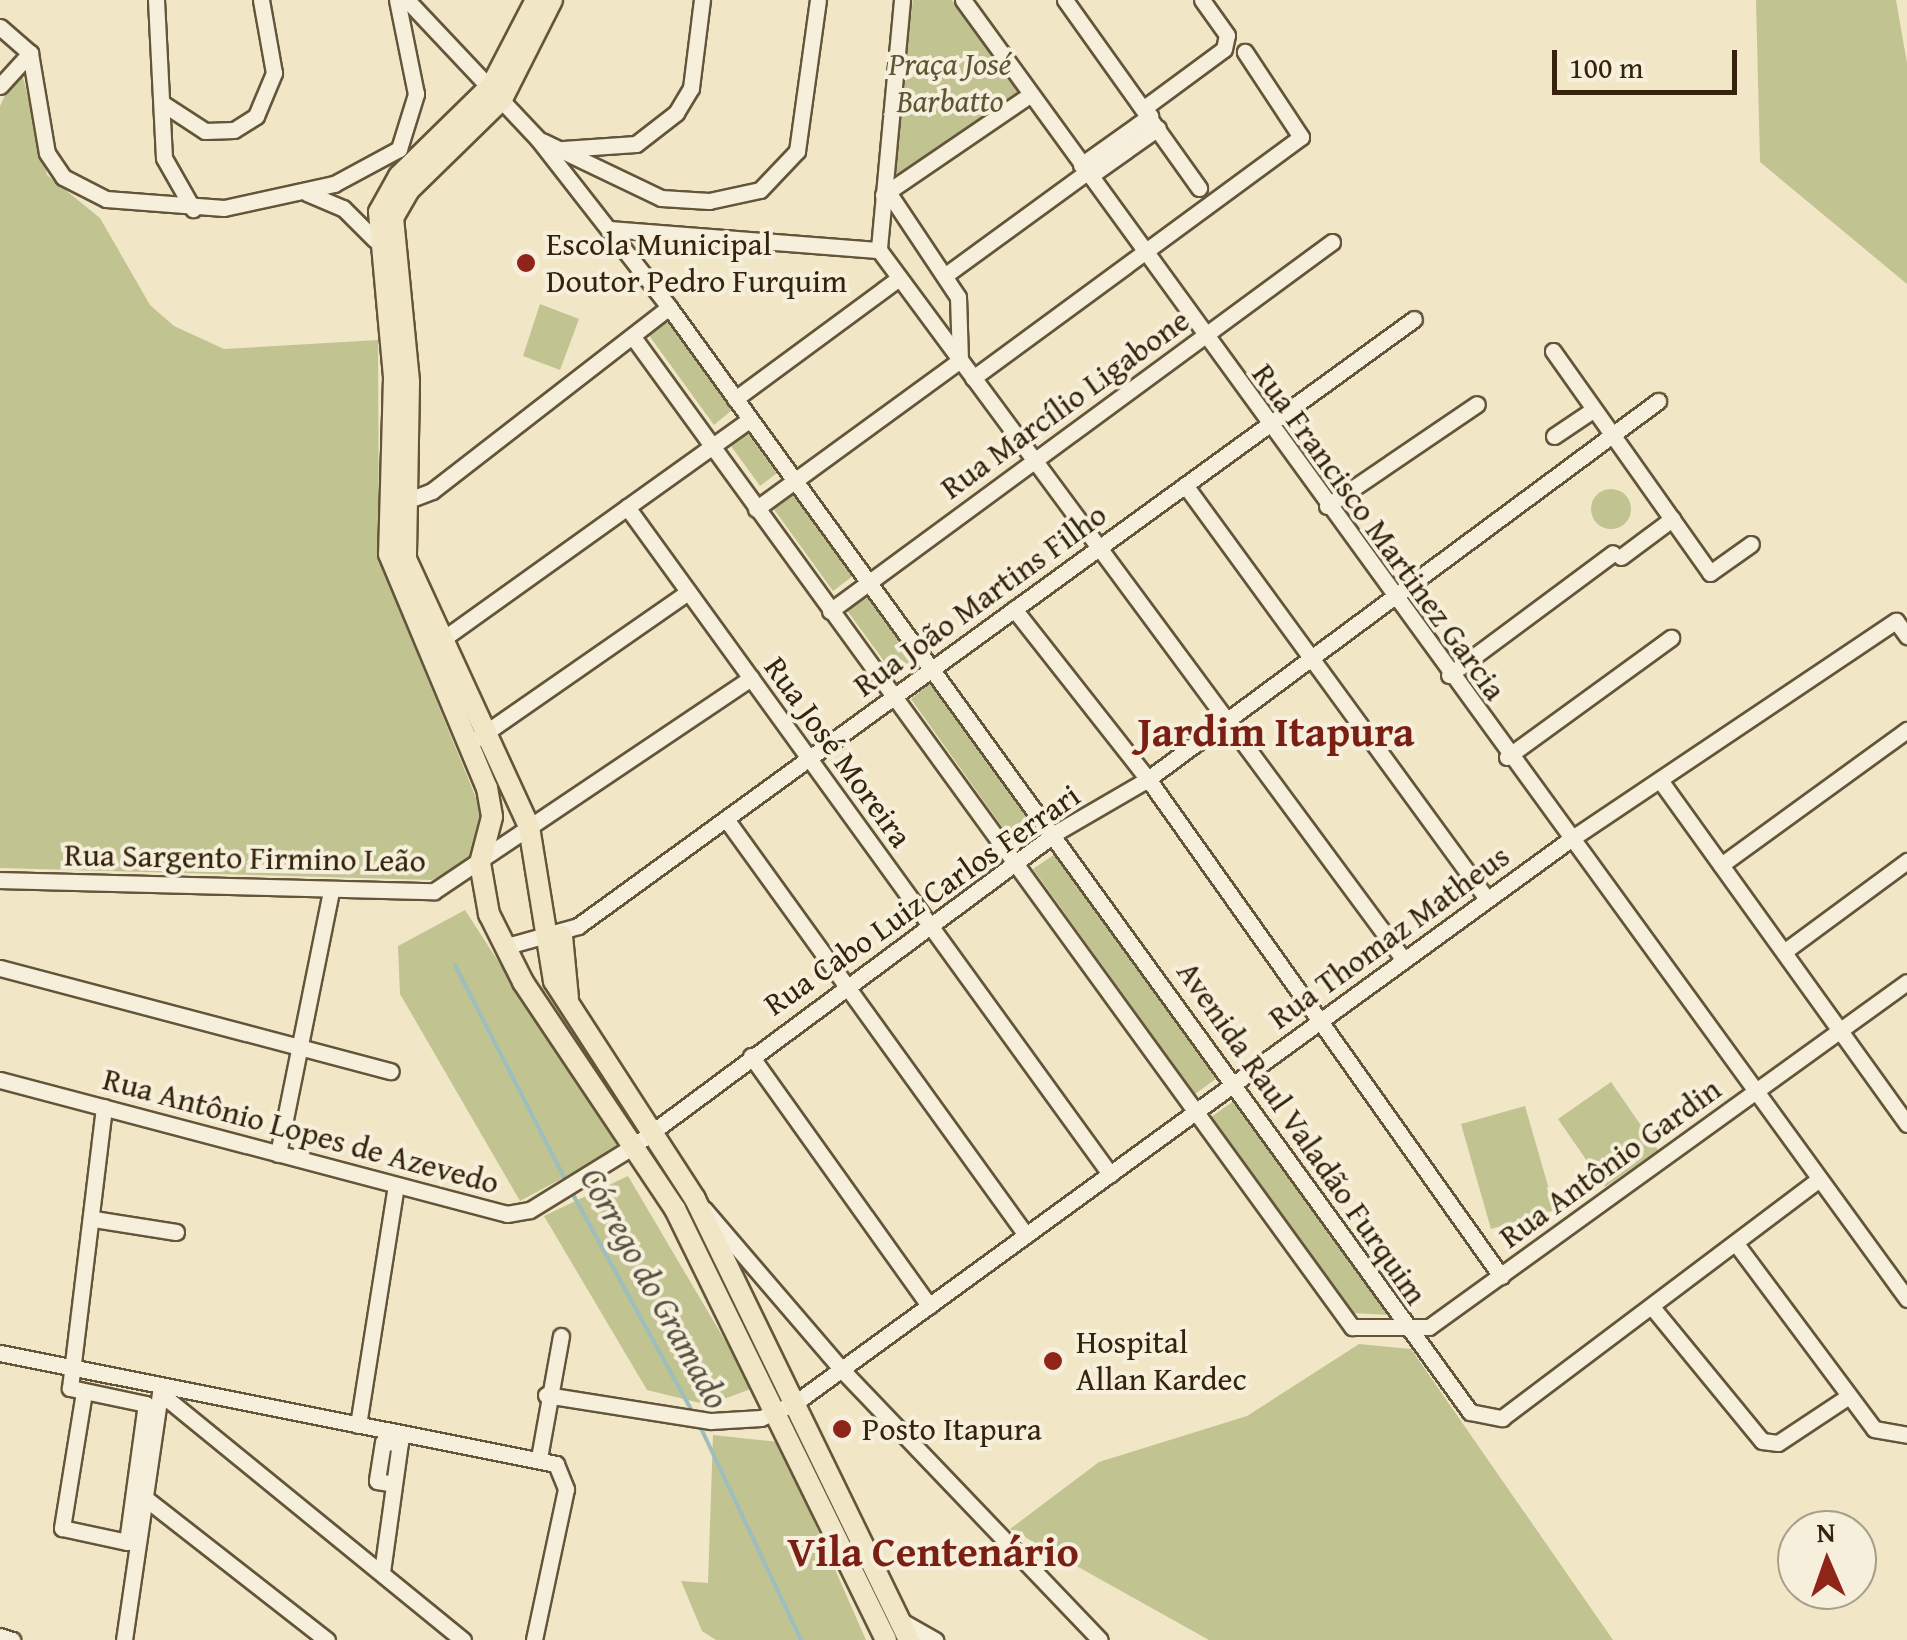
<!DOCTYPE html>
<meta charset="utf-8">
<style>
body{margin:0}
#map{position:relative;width:1907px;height:1640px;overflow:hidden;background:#f1e7c7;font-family:"Gentium Book Plus",serif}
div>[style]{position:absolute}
.green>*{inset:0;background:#c1c391}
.round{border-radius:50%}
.stream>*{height:4px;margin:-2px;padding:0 2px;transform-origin:2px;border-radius:2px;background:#9dbebd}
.roads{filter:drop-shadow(2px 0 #64553a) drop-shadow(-2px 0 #64553a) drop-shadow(0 2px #64553a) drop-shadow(0 -2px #64553a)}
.minor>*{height:15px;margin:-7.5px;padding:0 7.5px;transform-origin:7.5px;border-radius:7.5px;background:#f6efdb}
.major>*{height:20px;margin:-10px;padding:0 10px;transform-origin:10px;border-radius:10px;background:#f1e7c7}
.dots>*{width:28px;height:28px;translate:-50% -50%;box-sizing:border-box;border:5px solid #f6efdb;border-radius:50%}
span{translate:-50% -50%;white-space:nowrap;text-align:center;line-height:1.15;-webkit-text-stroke:8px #f6efdb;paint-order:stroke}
.park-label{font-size:32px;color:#5f5433;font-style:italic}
.poi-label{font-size:32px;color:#35240b}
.left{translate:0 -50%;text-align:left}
.street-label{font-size:32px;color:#35240b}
.water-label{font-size:35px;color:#545240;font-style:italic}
.district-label{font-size:42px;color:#7a1f14;font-weight:700}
.north{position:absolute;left:1777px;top:1510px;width:100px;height:100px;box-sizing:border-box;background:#f6efdb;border:2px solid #a99e88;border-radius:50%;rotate:358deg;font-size:28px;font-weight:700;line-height:40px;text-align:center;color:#35240b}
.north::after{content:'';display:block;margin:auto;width:35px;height:45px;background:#8f2418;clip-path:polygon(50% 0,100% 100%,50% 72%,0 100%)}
.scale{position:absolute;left:1552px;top:50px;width:185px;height:45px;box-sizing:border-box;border:5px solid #35240b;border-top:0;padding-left:12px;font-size:30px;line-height:35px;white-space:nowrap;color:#35240b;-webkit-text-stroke:8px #f6efdb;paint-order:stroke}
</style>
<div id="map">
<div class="green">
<div style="clip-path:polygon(913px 0,952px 0,1022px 96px,888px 183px)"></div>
<div style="clip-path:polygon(1756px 0,1896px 0,1907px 63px,1907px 284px,1760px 162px)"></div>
<div style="clip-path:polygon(23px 77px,47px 175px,100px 218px,150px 305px,174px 326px,224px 349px,378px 340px,379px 560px,481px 810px,484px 840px,460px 866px,432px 880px,0 868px,0 106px,12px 80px)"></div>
<div style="clip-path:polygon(540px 304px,579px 319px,560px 370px,523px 356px)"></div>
<div style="clip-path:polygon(666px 320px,732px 410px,714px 425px,648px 334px)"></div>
<div style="clip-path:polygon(748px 433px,777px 473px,760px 486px,731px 446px)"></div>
<div class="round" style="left:1591px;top:489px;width:40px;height:40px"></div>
<div style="clip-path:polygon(793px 494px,853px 576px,833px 591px,773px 508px)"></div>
<div style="clip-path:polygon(866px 595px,913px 659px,894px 675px,846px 609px)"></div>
<div style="clip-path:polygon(931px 683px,1037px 829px,1015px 845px,911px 699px)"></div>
<div style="clip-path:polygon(1055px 854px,1217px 1078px,1195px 1094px,1033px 869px)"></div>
<div style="clip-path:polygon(465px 910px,619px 1148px,520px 1201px,400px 994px,398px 946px)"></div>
<div style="clip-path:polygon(1611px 1082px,1658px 1150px,1605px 1187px,1558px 1119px)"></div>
<div style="clip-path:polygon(1234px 1101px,1390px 1315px,1352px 1313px,1211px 1117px)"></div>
<div style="clip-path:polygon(1525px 1106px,1555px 1210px,1491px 1229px,1461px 1124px)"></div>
<div style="clip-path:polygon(628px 1176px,753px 1388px,708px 1405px,647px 1390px,544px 1216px)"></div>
<div style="clip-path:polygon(1359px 1344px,1411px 1349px,1613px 1640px,1209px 1640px,1010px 1529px,1099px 1462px,1247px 1416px)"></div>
<div style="clip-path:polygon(713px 1435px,779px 1442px,866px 1640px,716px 1640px,702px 1631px,681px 1581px,708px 1583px)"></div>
</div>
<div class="stream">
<div style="left:455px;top:965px;width:245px;rotate:62.8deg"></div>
<div style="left:571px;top:1191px;width:251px;rotate:61.2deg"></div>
<div style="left:699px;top:1424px;width:239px;rotate:64.7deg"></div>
</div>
<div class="roads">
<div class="minor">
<div style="left:156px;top:0;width:158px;rotate:87.1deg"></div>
<div style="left:164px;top:158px;width:59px;rotate:60.4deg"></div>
<div style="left:407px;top:0;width:190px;rotate:46.7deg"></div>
<div style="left:537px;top:138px;width:214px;rotate:52deg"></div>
<div style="left:669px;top:307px;width:1365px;rotate:54.06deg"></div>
<div style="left:1470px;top:1412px;width:33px;rotate:11deg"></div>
<div style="left:1502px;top:1418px;width:396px;rotate:-37deg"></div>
<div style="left:902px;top:0;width:251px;rotate:95.3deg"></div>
<div style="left:879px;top:250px;width:883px;rotate:53.52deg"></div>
<div style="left:963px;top:0;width:1606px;rotate:53.99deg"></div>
<div style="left:1065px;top:0;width:231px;rotate:54.5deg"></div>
<div style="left:0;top:27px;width:40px;rotate:41deg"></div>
<div style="left:30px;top:53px;width:101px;rotate:80.4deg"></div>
<div style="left:47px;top:153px;width:29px;rotate:56deg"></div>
<div style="left:63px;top:177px;width:48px;rotate:27.1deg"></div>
<div style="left:106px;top:199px;width:118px;rotate:4.4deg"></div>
<div style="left:224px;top:208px;width:113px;rotate:-12.3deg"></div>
<div style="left:334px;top:184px;width:74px;rotate:-28.3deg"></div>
<div style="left:399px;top:149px;width:58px;rotate:-72.8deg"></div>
<div style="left:416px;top:94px;width:96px;rotate:-101.4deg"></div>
<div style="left:0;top:86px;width:45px;rotate:-47.7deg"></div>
<div style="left:162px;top:103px;width:51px;rotate:33.1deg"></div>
<div style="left:205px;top:131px;width:29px;rotate:-2deg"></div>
<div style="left:234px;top:130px;width:26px;rotate:-32deg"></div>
<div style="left:256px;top:116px;width:47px;rotate:-67.3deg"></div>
<div style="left:274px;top:73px;width:74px;rotate:-100.1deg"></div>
<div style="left:1144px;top:108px;width:99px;rotate:-36.4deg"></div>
<div style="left:1224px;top:49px;width:14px;rotate:-78deg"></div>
<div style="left:1227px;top:35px;width:43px;rotate:-125.5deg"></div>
<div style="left:542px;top:141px;width:132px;rotate:25.6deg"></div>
<div style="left:661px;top:198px;width:48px;rotate:3.6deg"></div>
<div style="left:709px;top:201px;width:52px;rotate:-12.2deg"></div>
<div style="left:760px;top:190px;width:54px;rotate:-46.5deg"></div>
<div style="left:797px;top:151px;width:152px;rotate:-82.1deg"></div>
<div style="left:563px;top:149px;width:73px;rotate:-3.9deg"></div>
<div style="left:636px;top:144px;width:51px;rotate:-37.8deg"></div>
<div style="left:676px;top:113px;width:29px;rotate:-59deg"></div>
<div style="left:691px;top:88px;width:89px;rotate:-82.9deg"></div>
<div style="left:1081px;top:165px;width:85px;rotate:-35.4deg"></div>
<div style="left:1090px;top:176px;width:83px;rotate:-35.2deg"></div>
<div style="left:307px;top:193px;width:39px;rotate:23deg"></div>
<div style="left:343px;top:208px;width:45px;rotate:45deg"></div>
<div style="left:883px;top:195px;width:179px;rotate:-34.3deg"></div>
<div style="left:610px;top:229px;width:270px;rotate:4.5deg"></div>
<div style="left:947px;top:274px;width:173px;rotate:-36.1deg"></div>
<div style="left:633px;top:337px;width:1224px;rotate:54.01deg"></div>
<div style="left:1352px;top:1327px;width:77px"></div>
<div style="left:1429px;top:1327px;width:589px;rotate:-35.82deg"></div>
<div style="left:1553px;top:351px;width:272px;rotate:54.7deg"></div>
<div style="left:1710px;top:573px;width:50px;rotate:-35.3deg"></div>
<div style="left:973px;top:378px;width:407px;rotate:-36.3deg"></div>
<div style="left:1301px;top:137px;width:102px;rotate:-123.4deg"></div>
<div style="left:735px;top:399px;width:204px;rotate:-36.4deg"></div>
<div style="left:1554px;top:436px;width:48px;rotate:-34deg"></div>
<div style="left:1185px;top:485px;width:512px;rotate:53.89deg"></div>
<div style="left:406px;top:501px;width:28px;rotate:-21deg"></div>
<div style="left:432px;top:491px;width:300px;rotate:-37.8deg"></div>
<div style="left:1327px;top:506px;width:181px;rotate:-34.2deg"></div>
<div style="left:627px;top:507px;width:824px;rotate:54.09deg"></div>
<div style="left:756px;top:509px;width:253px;rotate:-36.1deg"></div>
<div style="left:960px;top:360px;width:63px;rotate:-91.8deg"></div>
<div style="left:958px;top:297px;width:123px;rotate:-123.7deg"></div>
<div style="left:1621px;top:557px;width:64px;rotate:-36.7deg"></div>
<div style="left:1014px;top:609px;width:216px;rotate:51.8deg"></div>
<div style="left:1148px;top:779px;width:610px;rotate:54.62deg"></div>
<div style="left:830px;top:611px;width:623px;rotate:-36.32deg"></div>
<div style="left:436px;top:644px;width:386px;rotate:-35.6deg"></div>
<div style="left:1449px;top:675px;width:204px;rotate:-36.6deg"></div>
<div style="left:478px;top:738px;width:256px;rotate:-34.8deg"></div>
<div style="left:1507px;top:757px;width:203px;rotate:-36deg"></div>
<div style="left:1662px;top:783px;width:420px;rotate:54.3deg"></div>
<div style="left:726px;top:819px;width:513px;rotate:54.2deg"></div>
<div style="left:1721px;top:865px;width:230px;rotate:-36deg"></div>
<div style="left:0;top:880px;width:434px;rotate:1.5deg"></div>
<div style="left:434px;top:891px;width:382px;rotate:-33.9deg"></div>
<div style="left:507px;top:946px;width:74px;rotate:-15.7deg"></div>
<div style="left:578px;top:926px;width:1033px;rotate:-35.98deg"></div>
<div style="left:1785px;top:951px;width:152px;rotate:-36.4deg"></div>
<div style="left:0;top:968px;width:404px;rotate:14.8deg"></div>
<div style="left:751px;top:1056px;width:307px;rotate:54.5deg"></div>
<div style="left:0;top:1080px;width:524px;rotate:14.8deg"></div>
<div style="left:507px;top:1214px;width:23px;rotate:-10deg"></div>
<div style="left:530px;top:1210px;width:120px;rotate:-31.7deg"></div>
<div style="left:632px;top:1147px;width:529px;rotate:-36.54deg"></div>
<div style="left:1057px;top:832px;width:105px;rotate:-30.2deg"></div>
<div style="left:1148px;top:779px;width:635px;rotate:-36.54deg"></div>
<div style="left:278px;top:1154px;width:269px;rotate:-78.6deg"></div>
<div style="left:704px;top:1209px;width:212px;rotate:49.4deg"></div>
<div style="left:842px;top:1370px;width:373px;rotate:46.3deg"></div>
<div style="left:94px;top:1219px;width:83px;rotate:9deg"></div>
<div style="left:1737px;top:1245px;width:229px;rotate:53.3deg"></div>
<div style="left:1874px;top:1429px;width:34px;rotate:10deg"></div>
<div style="left:1652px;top:1307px;width:173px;rotate:50.6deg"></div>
<div style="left:1762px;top:1441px;width:16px;rotate:7deg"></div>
<div style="left:1778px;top:1443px;width:85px;rotate:-33.5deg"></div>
<div style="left:0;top:1353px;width:567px;rotate:11.29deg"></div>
<div style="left:556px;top:1464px;width:27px;rotate:68deg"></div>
<div style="left:566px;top:1489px;width:154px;rotate:102deg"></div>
<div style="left:84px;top:1392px;width:138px;rotate:99.2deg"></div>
<div style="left:62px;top:1528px;width:66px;rotate:12.2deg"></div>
<div style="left:127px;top:1542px;width:139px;rotate:-82.2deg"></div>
<div style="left:146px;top:1404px;width:78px;rotate:-168.1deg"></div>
<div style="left:70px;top:1388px;width:283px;rotate:-83.1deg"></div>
<div style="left:160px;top:1393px;width:391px;rotate:39.2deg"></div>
<div style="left:546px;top:1395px;width:167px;rotate:9deg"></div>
<div style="left:711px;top:1421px;width:50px;rotate:-3.4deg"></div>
<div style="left:761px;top:1418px;width:37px;rotate:-24deg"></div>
<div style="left:795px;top:1403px;width:956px;rotate:-36.02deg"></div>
<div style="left:1568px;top:841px;width:395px;rotate:-33.9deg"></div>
<div style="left:1896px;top:621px;width:19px;rotate:54deg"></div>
<div style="left:358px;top:1425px;width:243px;rotate:-81deg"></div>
<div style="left:539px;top:1458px;width:124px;rotate:-79.8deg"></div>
<div style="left:145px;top:1498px;width:231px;rotate:38deg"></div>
<div style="left:382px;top:1572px;width:130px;rotate:-82.1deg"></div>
<div style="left:400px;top:1443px;width:17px;rotate:-177deg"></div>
<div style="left:383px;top:1442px;width:39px;rotate:99deg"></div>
<div style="left:377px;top:1481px;width:17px;rotate:10deg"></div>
<div style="left:898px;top:1619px;width:43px;rotate:29.6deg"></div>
<div style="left:0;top:1636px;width:13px;rotate:18deg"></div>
<div style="left:124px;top:1640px;width:256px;rotate:-81.7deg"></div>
</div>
<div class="major">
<div style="left:536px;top:0;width:96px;rotate:117.4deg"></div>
<div style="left:492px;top:85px;width:130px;rotate:135.6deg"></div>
<div style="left:399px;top:176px;width:41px;rotate:119.1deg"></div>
<div style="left:379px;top:212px;width:167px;rotate:84.8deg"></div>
<div style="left:394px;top:378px;width:176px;rotate:91.6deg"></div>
<div style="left:389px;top:554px;width:254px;rotate:67.3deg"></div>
<div style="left:487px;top:788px;width:29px;rotate:80deg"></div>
<div style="left:492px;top:817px;width:48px;rotate:104.6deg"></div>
<div style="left:480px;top:863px;width:52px;rotate:80deg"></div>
<div style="left:489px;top:914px;width:76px;rotate:63.4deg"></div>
<div style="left:523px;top:982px;width:273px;rotate:56.2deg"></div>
<div style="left:675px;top:1209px;width:480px;rotate:63.9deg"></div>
<div style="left:552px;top:0;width:111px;rotate:116.8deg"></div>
<div style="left:502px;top:99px;width:130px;rotate:135.6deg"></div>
<div style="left:409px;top:190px;width:32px;rotate:120deg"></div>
<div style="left:393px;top:218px;width:165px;rotate:84.4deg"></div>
<div style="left:409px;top:382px;width:177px;rotate:91deg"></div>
<div style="left:406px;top:559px;width:295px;rotate:65.3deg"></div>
<div style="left:529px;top:827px;width:156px;rotate:80.8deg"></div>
<div style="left:554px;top:981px;width:260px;rotate:57.1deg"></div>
<div style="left:695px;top:1199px;width:490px;rotate:64.1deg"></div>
<div style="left:562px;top:936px;width:62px;rotate:84.5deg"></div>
</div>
</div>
<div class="dots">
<div style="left:526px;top:263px;background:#8f2418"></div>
<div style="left:1053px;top:1361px;background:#8f2418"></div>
<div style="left:842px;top:1429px;background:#8f2418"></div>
</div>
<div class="park-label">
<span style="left:950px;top:83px">Praça José<br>Barbatto</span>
</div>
<div class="poi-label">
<span class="left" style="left:546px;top:263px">Escola Municipal<br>Doutor Pedro Furquim</span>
<span class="left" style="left:1076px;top:1361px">Hospital<br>Allan Kardec</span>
<span class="left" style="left:862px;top:1429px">Posto Itapura</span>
</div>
<div class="street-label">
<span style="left:1065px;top:404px;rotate:-36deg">Rua Marcílio Ligabone</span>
<span style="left:1379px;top:532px;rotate:54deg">Rua Francisco Martinez Garcia</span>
<span style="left:980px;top:600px;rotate:-36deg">Rua João Martins Filho</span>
<span style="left:838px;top:752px;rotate:54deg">Rua José Moreira</span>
<span style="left:245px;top:858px;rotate:1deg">Rua Sargento Firmino Leão</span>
<span style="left:922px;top:900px;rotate:-35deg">Rua Cabo Luiz Carlos Ferrari</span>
<span style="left:1389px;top:937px;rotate:-36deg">Rua Thomaz Matheus</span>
<span style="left:301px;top:1131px;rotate:15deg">Rua Antônio Lopes de Azevedo</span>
<span style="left:1302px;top:1133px;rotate:55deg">Avenida Raul Valadão Furquim</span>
<span style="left:1610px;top:1163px;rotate:-36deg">Rua Antônio Gardin</span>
</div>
<div class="water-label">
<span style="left:655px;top:1288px;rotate:61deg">Córrego do Gramado</span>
</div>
<div class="district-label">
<span style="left:1276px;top:731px">Jardim Itapura</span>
<span style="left:933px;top:1551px">Vila Centenário</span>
</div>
<div class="north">N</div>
<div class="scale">100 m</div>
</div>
